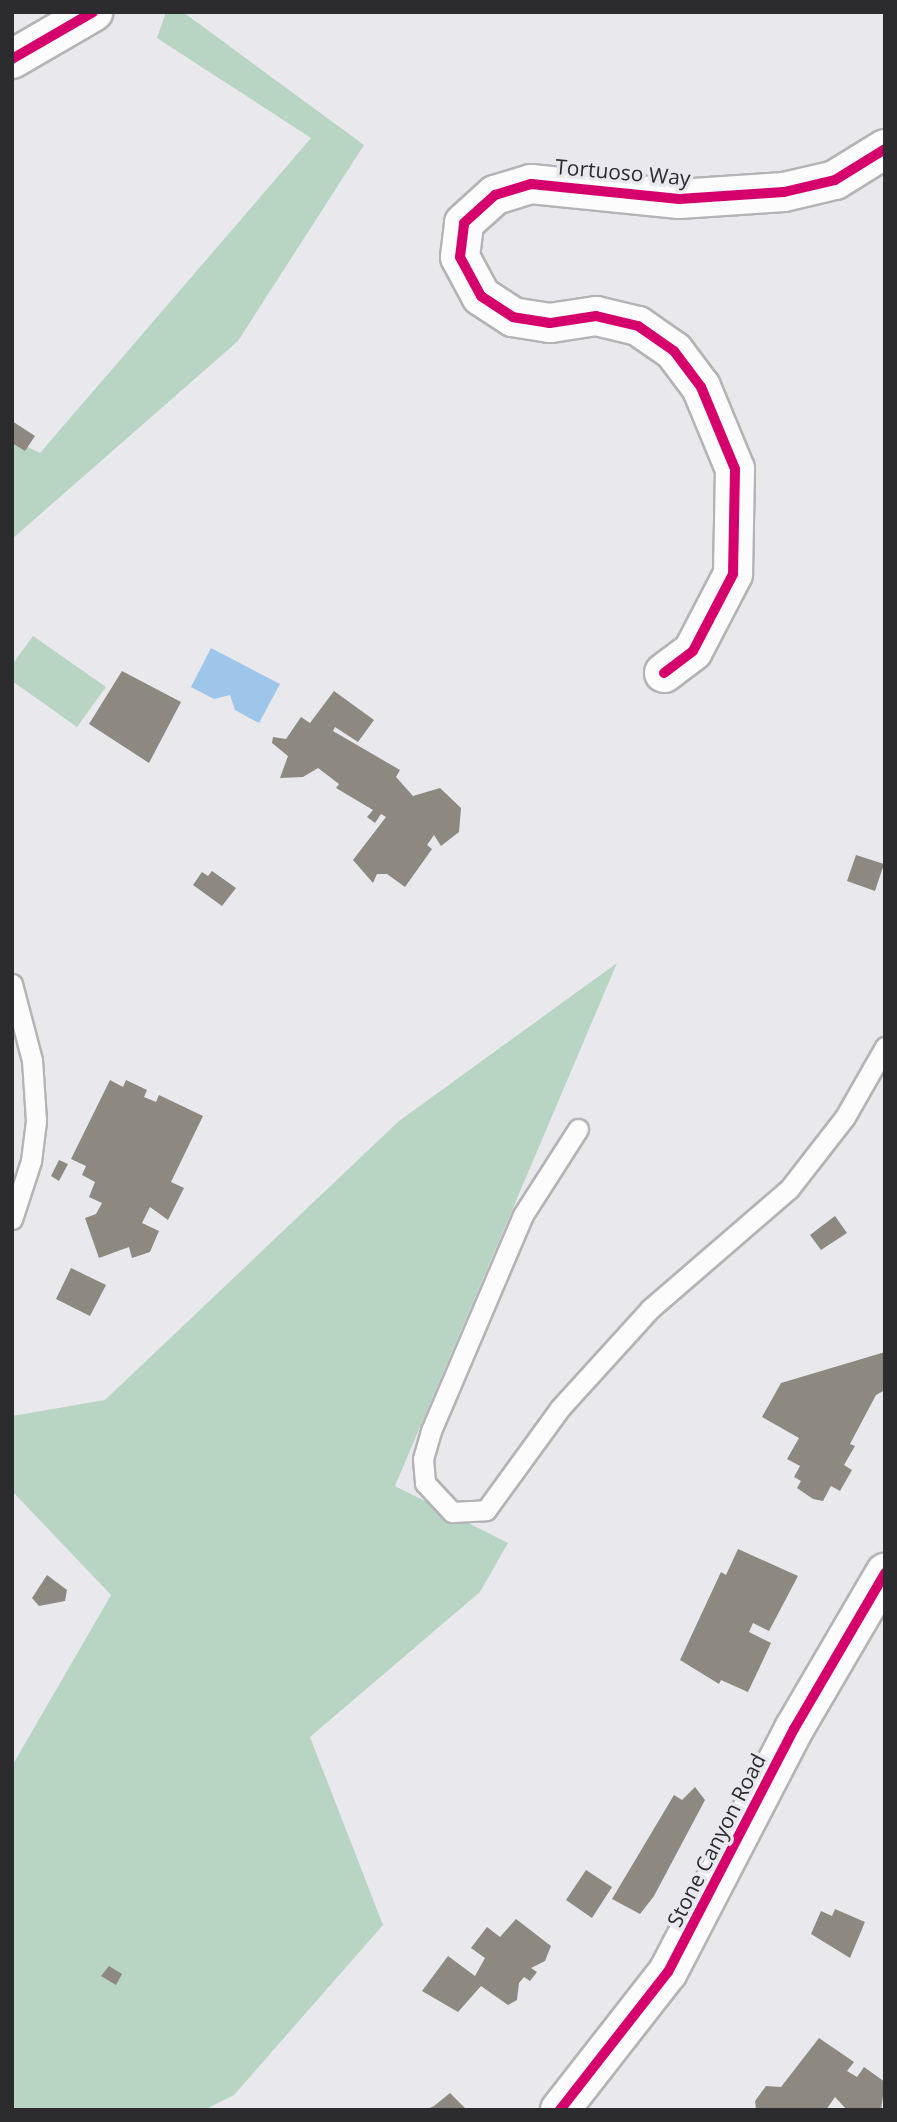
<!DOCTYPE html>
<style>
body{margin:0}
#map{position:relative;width:897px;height:2122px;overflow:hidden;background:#e9e9ed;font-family:"Open Sans",sans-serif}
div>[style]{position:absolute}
.green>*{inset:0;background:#b8d5c3}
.water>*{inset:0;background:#9dc6ea}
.building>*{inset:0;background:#8d8880}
.roads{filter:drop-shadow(2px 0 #b4b4b7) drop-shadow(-2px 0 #b4b4b7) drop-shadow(0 2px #b4b4b7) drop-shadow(0 -2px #b4b4b7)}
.lane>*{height:19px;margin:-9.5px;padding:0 9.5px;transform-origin:9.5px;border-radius:9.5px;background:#fcfcfc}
.street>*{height:38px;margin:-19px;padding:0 19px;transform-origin:19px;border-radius:19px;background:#fcfcfc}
.cycleway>*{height:10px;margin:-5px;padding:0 5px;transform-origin:5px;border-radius:5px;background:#d6006c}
span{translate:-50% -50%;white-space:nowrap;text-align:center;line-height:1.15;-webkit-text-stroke:7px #e8e8ee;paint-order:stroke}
.street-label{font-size:21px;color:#2c2c2e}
.frame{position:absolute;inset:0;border:14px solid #2c2c2e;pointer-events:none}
</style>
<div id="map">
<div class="green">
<div style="clip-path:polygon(166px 12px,183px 12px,364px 145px,238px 341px,12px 539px,12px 439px,40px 453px,311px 138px,157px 38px)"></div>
<div style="clip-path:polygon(33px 636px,106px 687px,77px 727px,12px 681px,12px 665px)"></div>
<div style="clip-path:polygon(617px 963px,395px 1486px,508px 1543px,480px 1592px,310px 1737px,383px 1925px,234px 2095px,204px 2110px,12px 2110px,12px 1766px,111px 1595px,12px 1491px,12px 1416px,105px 1400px,399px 1121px)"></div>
</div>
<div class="water">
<div style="clip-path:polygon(211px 648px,280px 684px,259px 723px,235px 710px,230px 695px,214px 699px,191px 687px)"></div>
</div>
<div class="building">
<div style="clip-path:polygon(12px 421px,35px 436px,25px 451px,12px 443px)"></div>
<div style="clip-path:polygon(122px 671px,181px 702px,149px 763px,89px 724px)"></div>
<div style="clip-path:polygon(334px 691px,374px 720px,358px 742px,335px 727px,333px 731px,400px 770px,396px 777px,413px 796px,440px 788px,461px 808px,459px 832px,441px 846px,434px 835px,427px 845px,432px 849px,405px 887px,387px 874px,377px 874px,373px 883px,353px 860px,386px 817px,381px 814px,375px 823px,367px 817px,373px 810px,336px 788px,339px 784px,318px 768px,303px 777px,280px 778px,288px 756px,272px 743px,273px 737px,286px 739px,301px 717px,310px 723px)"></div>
<div style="clip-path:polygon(856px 855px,884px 864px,875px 891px,847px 881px)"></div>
<div style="clip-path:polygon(212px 871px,236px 888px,222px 906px,193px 885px,202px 872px,208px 876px)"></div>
<div style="clip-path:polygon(110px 1080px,123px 1087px,126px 1080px,147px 1090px,144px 1097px,156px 1102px,159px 1095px,203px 1116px,171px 1182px,184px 1188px,168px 1220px,150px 1207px,142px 1223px,159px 1231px,150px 1252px,132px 1258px,129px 1247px,99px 1258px,85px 1218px,96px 1214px,102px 1203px,89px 1197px,95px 1182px,82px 1175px,86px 1166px,71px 1159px)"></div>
<div style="clip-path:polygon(59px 1160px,68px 1164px,59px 1181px,51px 1176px)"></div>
<div style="clip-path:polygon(835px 1216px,847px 1233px,821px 1250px,810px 1235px)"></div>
<div style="clip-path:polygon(71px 1268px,106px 1285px,90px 1316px,56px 1299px)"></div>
<div style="clip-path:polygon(885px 1352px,885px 1390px,876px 1395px,850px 1444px,855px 1446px,844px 1465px,852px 1470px,840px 1491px,831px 1486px,823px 1501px,813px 1499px,797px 1488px,801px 1481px,794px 1477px,800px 1466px,787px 1459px,799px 1438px,762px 1417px,781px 1383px)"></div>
<div style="clip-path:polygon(738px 1549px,798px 1576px,769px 1631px,753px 1623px,749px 1632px,771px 1643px,748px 1692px,721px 1680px,719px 1684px,680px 1660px,721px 1572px,726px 1575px)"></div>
<div style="clip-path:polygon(47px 1575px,67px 1590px,65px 1601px,39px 1606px,32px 1598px)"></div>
<div style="clip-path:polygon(695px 1787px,705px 1800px,654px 1896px,640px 1914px,612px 1899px,674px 1795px,682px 1800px)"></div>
<div style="clip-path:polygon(586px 1870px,612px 1887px,592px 1918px,566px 1900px)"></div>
<div style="clip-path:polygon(835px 1909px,865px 1922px,850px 1958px,811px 1934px,821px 1911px,832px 1916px)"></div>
<div style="clip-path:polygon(516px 1919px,551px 1946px,545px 1961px,531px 1968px,537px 1972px,530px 1981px,524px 1977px,519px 1983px,517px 2000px,508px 2005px,481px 1986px,458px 2012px,422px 1991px,448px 1956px,475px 1976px,485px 1958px,471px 1948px,487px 1927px,500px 1937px)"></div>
<div style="clip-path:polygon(109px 1966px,122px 1974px,116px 1985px,101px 1976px)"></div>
<div style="clip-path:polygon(819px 2038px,854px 2062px,847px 2071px,857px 2077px,864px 2067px,885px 2082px,881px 2110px,847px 2110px,835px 2097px,826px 2110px,756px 2109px,755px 2101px,766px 2086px,781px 2087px)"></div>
<div style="clip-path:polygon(450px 2093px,467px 2110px,426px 2110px,434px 2106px)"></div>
</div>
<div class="roads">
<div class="lane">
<div style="left:12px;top:984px;width:79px;rotate:75.3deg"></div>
<div style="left:32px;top:1060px;width:61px;rotate:86.2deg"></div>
<div style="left:36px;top:1121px;width:40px;rotate:97.1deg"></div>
<div style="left:31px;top:1161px;width:61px;rotate:108.1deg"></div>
<div style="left:578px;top:1129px;width:102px;rotate:122.6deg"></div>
<div style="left:523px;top:1215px;width:235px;rotate:113.1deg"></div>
<div style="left:431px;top:1431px;width:29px;rotate:106deg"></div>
<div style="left:423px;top:1459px;width:24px;rotate:85deg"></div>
<div style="left:425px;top:1483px;width:40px;rotate:47deg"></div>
<div style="left:452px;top:1512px;width:34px;rotate:-3deg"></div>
<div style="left:486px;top:1510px;width:126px;rotate:-54deg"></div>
<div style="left:560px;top:1408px;width:135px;rotate:-47.7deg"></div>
<div style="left:651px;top:1308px;width:182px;rotate:-40.8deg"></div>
<div style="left:789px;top:1189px;width:91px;rotate:-52.1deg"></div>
<div style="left:845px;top:1117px;width:81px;rotate:-60.3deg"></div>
</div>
<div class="street">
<div style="left:12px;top:59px;width:94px;rotate:-30.1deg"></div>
<div style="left:664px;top:673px;width:36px;rotate:-37deg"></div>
<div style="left:693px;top:651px;width:87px;rotate:-62.5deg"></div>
<div style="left:733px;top:574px;width:105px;rotate:-88.9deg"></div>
<div style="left:735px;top:469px;width:89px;rotate:-112.5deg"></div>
<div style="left:701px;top:387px;width:45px;rotate:-126.9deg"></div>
<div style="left:674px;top:351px;width:44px;rotate:-145.2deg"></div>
<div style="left:638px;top:326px;width:43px;rotate:-166.6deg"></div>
<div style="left:596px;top:316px;width:47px;rotate:171.3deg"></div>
<div style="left:550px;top:323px;width:37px;rotate:-171deg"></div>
<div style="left:513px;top:317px;width:38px;rotate:-147deg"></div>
<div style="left:481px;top:296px;width:44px;rotate:-118.3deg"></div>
<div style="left:460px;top:257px;width:34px;rotate:-83deg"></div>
<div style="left:464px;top:223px;width:42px;rotate:-42.1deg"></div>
<div style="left:495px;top:195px;width:38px;rotate:-17deg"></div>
<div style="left:531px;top:184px;width:149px;rotate:5.8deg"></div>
<div style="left:679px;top:199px;width:105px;rotate:-3.8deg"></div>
<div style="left:784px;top:192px;width:52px;rotate:-13.2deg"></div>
<div style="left:835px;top:180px;width:59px;rotate:-31.8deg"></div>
<div style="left:560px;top:2110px;width:175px;rotate:-52deg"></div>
<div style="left:668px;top:1972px;width:274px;rotate:-62.6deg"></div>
<div style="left:794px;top:1729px;width:181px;rotate:-59.7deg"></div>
</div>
</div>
<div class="cycleway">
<div style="left:12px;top:59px;width:94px;rotate:-30.1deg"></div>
<div style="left:664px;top:673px;width:36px;rotate:-37deg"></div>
<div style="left:693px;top:651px;width:87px;rotate:-62.5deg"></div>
<div style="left:733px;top:574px;width:105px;rotate:-88.9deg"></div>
<div style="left:735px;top:469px;width:89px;rotate:-112.5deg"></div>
<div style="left:701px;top:387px;width:45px;rotate:-126.9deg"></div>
<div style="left:674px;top:351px;width:44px;rotate:-145.2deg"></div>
<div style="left:638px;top:326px;width:43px;rotate:-166.6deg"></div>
<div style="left:596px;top:316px;width:47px;rotate:171.3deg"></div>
<div style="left:550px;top:323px;width:37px;rotate:-171deg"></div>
<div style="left:513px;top:317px;width:38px;rotate:-147deg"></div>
<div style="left:481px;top:296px;width:44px;rotate:-118.3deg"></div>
<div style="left:460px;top:257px;width:34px;rotate:-83deg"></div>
<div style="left:464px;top:223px;width:42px;rotate:-42.1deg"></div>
<div style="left:495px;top:195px;width:38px;rotate:-17deg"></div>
<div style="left:531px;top:184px;width:149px;rotate:5.8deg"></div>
<div style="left:679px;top:199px;width:105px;rotate:-3.8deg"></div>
<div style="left:784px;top:192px;width:52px;rotate:-13.2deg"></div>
<div style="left:835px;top:180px;width:59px;rotate:-31.8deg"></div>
<div style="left:560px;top:2110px;width:175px;rotate:-52deg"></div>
<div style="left:668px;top:1972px;width:274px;rotate:-62.6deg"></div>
<div style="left:794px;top:1729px;width:181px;rotate:-59.7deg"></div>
</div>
<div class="street-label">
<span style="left:623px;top:172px;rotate:5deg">Tortuoso Way</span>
<span style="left:716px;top:1840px;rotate:-63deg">Stone Canyon Road</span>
</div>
<div class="frame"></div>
</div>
